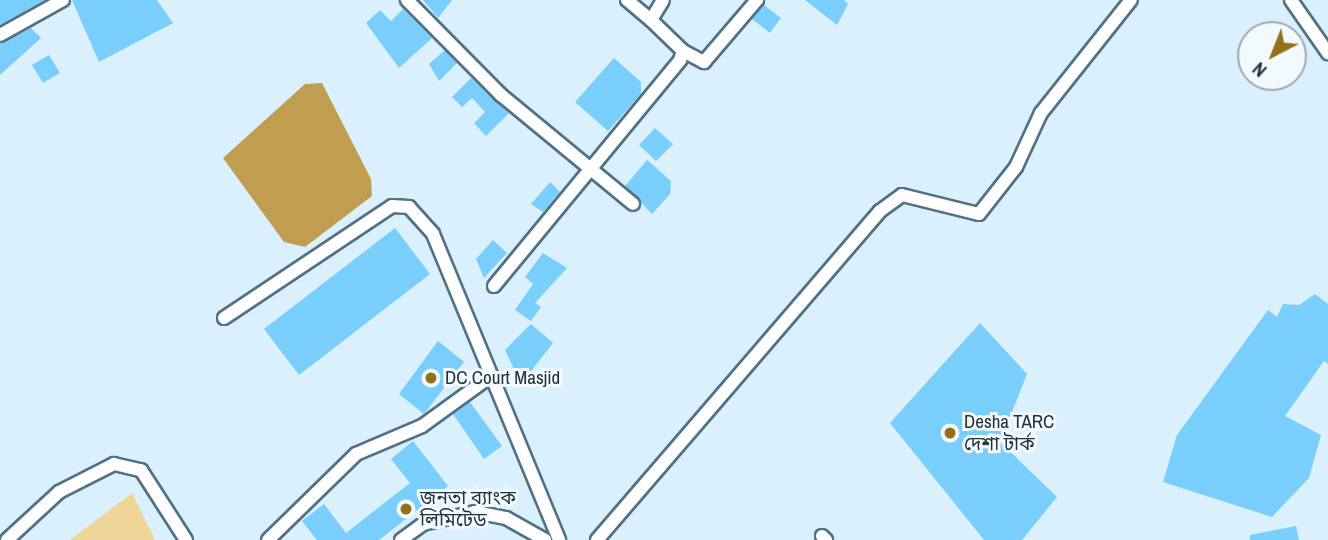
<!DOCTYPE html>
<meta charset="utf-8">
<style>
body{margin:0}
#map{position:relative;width:1328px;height:540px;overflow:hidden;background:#daf0fc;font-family:"Archivo Narrow","Noto Sans Bengali",sans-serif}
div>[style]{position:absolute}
.green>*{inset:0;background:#f0d598}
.water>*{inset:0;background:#c09e51}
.building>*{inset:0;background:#79cefb}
.roads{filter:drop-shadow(2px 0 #517184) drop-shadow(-2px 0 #517184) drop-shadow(0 2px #517184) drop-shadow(0 -2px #517184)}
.minor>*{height:12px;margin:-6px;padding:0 6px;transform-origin:6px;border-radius:6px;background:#fff}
.dots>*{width:19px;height:19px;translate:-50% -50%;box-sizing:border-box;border:4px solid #f3faff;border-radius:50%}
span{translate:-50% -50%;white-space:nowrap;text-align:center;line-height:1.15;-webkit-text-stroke:6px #f3faff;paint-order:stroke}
.poi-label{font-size:19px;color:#233139}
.left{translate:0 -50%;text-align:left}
.north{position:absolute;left:1237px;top:21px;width:70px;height:70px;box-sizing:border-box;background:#f3faff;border:2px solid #a0aab0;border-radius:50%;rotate:222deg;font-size:19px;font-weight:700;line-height:28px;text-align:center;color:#233139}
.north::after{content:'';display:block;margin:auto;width:24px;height:32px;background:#927118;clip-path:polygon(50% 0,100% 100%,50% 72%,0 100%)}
</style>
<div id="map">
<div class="green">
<div style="clip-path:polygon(132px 493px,155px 540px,70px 540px)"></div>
</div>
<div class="water">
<div style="clip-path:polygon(322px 83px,371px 179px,372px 196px,305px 247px,284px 242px,223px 158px,305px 84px)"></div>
</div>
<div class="building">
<div style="clip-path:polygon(0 0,45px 0,0 25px)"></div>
<div style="clip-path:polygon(72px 0,157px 0,173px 23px,99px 62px)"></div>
<div style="clip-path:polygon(423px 0,452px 0,438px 18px)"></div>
<div style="clip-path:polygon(805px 0,844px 0,848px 4px,837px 25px)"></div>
<div style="clip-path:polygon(764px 5px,781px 18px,770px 33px,752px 19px)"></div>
<div style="clip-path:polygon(403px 9px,432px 38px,399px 68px,366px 23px,380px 10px,391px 21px)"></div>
<div style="clip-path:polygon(31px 28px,41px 38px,0 75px,0 44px)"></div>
<div style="clip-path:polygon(445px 50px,457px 63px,439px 81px,429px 64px)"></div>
<div style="clip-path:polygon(49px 55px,60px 73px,43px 83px,32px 65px)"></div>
<div style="clip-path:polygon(614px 58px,641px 82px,641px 94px,608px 131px,575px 102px)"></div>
<div style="clip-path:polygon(471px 78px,509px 113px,486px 136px,474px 123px,485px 112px,472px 98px,462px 107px,452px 97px)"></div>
<div style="clip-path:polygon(655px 128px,673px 144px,656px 161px,639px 145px)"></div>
<div style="clip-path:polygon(647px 160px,671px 181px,670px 194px,652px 214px,625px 186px)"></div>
<div style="clip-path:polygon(550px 182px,560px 192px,543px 212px,531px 204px)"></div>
<div style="clip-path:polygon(395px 228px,430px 274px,299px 375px,264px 329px)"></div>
<div style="clip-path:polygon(493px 240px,507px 253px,484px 278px,476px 259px)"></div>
<div style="clip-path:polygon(543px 253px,567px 268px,535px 303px,541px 307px,531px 321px,515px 310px,533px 284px,525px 277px)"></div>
<div style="clip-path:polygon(1315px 294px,1328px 304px,1328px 364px,1324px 361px,1285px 416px,1321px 435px,1309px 478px,1272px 517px,1163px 482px,1177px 435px,1268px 310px,1277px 317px,1283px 304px,1299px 305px)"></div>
<div style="clip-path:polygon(980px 323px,1027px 374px,1000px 442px,1057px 497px,1022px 540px,984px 540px,890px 423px)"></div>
<div style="clip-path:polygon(531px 324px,553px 343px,521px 384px,505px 350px)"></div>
<div style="clip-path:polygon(438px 341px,464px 362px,424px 414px,399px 394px)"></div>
<div style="clip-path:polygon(470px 402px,502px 446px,484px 459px,453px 414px)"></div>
<div style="clip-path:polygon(413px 441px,448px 486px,379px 540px,317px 540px,302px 521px,324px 504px,346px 533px,410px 483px,391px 459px)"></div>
<div style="clip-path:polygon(1296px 526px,1299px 540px,1250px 540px,1250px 535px)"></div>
</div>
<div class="roads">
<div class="minor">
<div style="left:407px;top:0;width:134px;rotate:45.3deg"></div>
<div style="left:501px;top:95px;width:171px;rotate:39.5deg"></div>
<div style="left:627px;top:0;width:31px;rotate:40deg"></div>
<div style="left:1291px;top:0;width:65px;rotate:55.1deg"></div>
<div style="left:0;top:35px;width:72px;rotate:-29.1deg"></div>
<div style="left:683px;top:51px;width:24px;rotate:28deg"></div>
<div style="left:704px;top:62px;width:82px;rotate:-49.5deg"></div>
<div style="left:494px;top:286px;width:293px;rotate:-50.5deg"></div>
<div style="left:680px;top:60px;width:9px;rotate:-72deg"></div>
<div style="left:683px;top:51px;width:45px;rotate:-135.9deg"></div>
<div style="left:651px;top:20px;width:23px;rotate:-59deg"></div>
<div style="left:224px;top:318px;width:202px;rotate:-33.7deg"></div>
<div style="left:392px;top:206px;width:17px;rotate:3deg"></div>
<div style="left:409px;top:207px;width:36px;rotate:48deg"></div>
<div style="left:433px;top:234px;width:331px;rotate:67.6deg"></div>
<div style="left:822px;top:536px;width:6px;rotate:45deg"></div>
<div style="left:7px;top:540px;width:71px;rotate:-42.7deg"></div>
<div style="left:59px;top:492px;width:62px;rotate:-27deg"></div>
<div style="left:114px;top:464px;width:28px;rotate:13deg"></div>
<div style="left:141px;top:470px;width:83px;rotate:57.3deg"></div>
<div style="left:268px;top:540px;width:123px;rotate:-44.3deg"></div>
<div style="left:356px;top:454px;width:72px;rotate:-23deg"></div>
<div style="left:422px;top:426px;width:85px;rotate:-35.9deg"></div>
<div style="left:401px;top:540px;width:27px;rotate:-36deg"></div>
<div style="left:423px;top:524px;width:53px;rotate:-13deg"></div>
<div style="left:475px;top:512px;width:32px;rotate:11deg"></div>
<div style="left:506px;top:518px;width:45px;rotate:29.4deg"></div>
<div style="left:597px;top:540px;width:434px;rotate:-49.3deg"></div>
<div style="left:880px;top:211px;width:27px;rotate:-36deg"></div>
<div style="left:902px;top:195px;width:79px;rotate:13.9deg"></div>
<div style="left:979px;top:214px;width:60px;rotate:-51.8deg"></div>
<div style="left:1016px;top:167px;width:60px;rotate:-65.2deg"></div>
<div style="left:1041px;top:113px;width:144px;rotate:-51.5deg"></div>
</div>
</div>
<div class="dots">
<div style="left:431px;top:378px;background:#927118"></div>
<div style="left:950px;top:433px;background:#927118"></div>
<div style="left:406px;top:509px;background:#927118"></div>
</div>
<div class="poi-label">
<span class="left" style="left:445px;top:378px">DC Court Masjid</span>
<span class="left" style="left:964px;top:433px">Desha TARC<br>দেশা টার্ক</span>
<span class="left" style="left:420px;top:509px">জনতা ব্যাংক<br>লিমিটেড</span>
</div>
<div class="north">N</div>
</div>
